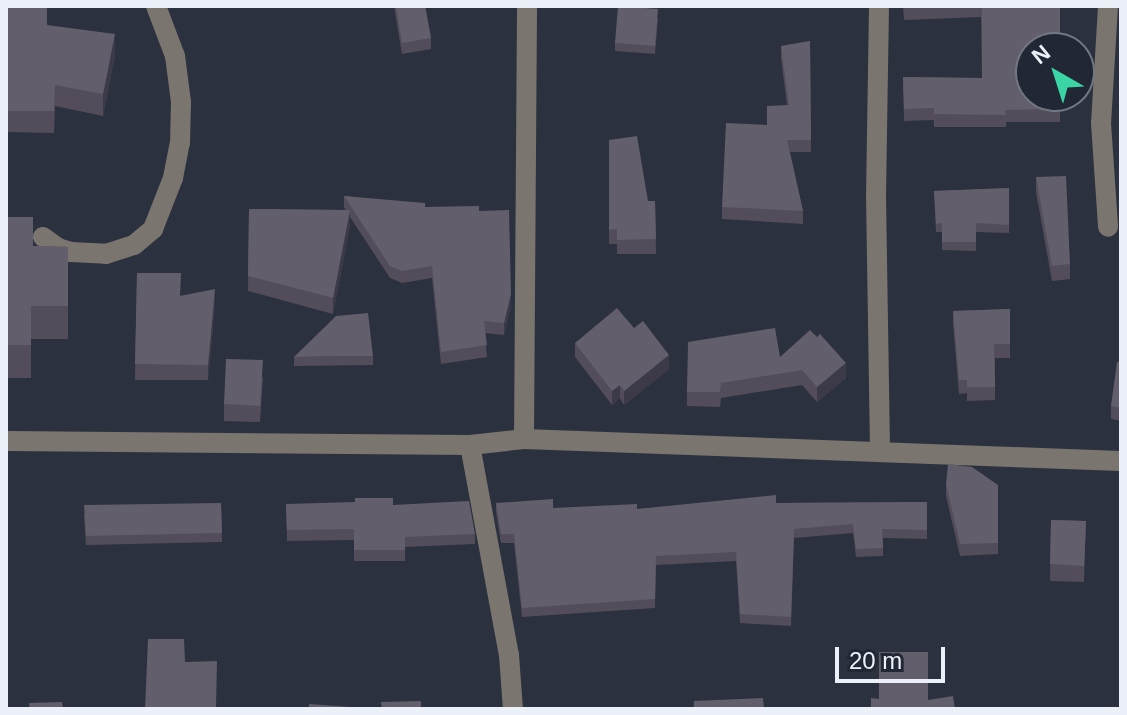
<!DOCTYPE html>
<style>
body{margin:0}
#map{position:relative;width:1127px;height:715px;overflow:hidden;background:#2b313e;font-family:Arial,sans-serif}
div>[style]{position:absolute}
.minor>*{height:20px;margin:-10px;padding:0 10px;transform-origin:10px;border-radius:10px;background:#7a756e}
.wall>*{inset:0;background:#534c5a}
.shaded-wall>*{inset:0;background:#3c3a48}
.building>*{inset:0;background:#635e6b}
span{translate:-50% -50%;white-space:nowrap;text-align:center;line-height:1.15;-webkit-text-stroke:7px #212734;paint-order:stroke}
.frame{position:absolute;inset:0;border:8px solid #ecf1f9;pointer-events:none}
.north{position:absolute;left:1015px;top:32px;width:80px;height:80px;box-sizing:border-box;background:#212734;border:2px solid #727883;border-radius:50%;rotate:321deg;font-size:22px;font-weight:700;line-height:32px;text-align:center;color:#ecf1f9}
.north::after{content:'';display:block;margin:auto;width:28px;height:36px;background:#3bd4a4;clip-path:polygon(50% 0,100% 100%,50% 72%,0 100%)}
.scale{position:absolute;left:835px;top:647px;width:110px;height:36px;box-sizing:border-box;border:4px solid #ecf1f9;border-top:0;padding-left:10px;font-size:24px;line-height:28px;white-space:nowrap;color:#ecf1f9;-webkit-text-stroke:6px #212734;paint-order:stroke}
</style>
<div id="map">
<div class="minor">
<div style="left:879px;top:6px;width:189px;rotate:90.9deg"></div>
<div style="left:876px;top:195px;width:255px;rotate:89.1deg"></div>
<div style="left:1108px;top:6px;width:117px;rotate:93.4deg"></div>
<div style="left:1101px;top:123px;width:104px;rotate:86.1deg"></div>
<div style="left:43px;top:237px;width:19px;rotate:36deg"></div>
<div style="left:58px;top:248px;width:14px;rotate:17deg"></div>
<div style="left:71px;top:252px;width:35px;rotate:3deg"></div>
<div style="left:106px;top:254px;width:29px;rotate:-18deg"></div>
<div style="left:134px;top:245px;width:25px;rotate:-40deg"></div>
<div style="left:153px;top:229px;width:55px;rotate:-68.6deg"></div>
<div style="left:173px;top:178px;width:36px;rotate:-79deg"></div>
<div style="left:180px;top:143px;width:41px;rotate:-88.6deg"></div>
<div style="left:181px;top:102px;width:46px;rotate:-97.4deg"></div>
<div style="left:175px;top:56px;width:53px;rotate:-110.8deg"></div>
<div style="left:524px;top:439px;width:433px;rotate:-89.6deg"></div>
<div style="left:6px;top:441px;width:464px;rotate:0.5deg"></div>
<div style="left:470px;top:445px;width:54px;rotate:-6.3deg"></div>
<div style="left:524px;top:439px;width:597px;rotate:2.11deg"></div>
<div style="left:470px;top:445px;width:214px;rotate:79.5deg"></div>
<div style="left:509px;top:655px;width:54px;rotate:85.8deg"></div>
</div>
<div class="wall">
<div style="clip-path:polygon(6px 6px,115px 55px,103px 116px,55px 106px,54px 133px,6px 132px)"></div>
<div style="clip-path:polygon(394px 6px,425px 6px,431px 38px,431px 49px,402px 54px)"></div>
<div style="clip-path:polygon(903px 6px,1060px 6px,1060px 122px,1006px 122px,1006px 127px,934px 127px,934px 120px,904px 121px,903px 77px,982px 78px,981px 17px,904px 20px)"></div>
<div style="clip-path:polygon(658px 18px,655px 54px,615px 51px,615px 43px)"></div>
<div style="clip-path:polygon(810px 41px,811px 152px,790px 152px,803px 211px,803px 224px,722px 219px,722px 207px,767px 125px,787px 105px,781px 58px,781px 46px)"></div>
<div style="clip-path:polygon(609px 140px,648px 201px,655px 201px,656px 254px,617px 254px,617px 244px,609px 244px)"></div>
<div style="clip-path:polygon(1036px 177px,1070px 264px,1070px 279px,1052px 281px,1036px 192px)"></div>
<div style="clip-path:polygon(1009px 188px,1009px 233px,976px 232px,976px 251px,942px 250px,942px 232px,936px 232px,934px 191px)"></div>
<div style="clip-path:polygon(344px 196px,425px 207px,479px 211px,511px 305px,504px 335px,485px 333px,487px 357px,441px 364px,432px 278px,402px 283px,390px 278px,350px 217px,350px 225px,333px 314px,248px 291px,249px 209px,346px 210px,344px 208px)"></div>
<div style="clip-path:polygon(6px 217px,33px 246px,68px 247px,68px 339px,31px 339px,31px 378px,6px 378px)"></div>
<div style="clip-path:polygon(137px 273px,181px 296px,215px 305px,208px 380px,135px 380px)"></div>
<div style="clip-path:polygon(1010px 309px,1010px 358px,995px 358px,995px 400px,967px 401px,967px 393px,959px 394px,953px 324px,953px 311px)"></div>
<div style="clip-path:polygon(575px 343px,669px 369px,624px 405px,620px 398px,612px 405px,575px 357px)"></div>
<div style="clip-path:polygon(373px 356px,373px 365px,294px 366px,294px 357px)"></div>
<div style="clip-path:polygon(780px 357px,846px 378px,817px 402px,802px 385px,721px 398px,720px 407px,687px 406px,687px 392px)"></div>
<div style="clip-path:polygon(1121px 362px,1121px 421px,1111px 419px,1111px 406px)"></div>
<div style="clip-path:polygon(263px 377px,260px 422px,224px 421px,224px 404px)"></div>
<div style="clip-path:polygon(946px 484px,998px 485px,998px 554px,960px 556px,946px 496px)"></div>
<div style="clip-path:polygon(927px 502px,927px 539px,883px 538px,883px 556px,856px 557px,853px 533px,794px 538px,791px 626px,740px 623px,736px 561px,656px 565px,655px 608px,522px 617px,514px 543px,501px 543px,496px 512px,496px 503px,553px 508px,637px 509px,776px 503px)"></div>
<div style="clip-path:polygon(221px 503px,222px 542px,86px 545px,84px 514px)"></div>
<div style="clip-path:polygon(286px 504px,393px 505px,475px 534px,475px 544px,405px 547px,405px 561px,354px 561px,354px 540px,287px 541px)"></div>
<div style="clip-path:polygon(1051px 520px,1086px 521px,1084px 582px,1050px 581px)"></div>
</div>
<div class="shaded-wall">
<div style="clip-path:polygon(115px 34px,115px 55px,103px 116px,103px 94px)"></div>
<div style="clip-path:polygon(350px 210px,350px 225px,333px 314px,333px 298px)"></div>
<div style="clip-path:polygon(215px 289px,215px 305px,208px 380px,208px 365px)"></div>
<div style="clip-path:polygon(511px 294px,511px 305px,504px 335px,504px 323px)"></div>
<div style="clip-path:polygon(669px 355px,669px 369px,624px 405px,624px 391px)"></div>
<div style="clip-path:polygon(846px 363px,846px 378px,817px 402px,817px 387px)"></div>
<div style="clip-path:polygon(620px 385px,620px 398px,612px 405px,612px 391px)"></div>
</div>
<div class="building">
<div style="clip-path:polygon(6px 6px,47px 6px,47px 25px,115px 34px,103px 94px,55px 85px,54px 111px,6px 111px)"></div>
<div style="clip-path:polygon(396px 6px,425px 6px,431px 38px,402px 43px)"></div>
<div style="clip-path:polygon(618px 6px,658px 9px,655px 46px,615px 43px)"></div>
<div style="clip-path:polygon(904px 6px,945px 6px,904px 8px)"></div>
<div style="clip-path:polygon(982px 6px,1060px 6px,1060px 48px,1031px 48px,1031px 96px,1060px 96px,1060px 109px,1005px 110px,1006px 115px,934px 114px,934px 108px,904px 109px,903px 77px,982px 78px)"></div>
<div style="clip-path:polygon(810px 41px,811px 140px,787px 140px,803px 211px,722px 207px,726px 123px,767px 125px,767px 106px,789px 105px,781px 46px)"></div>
<div style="clip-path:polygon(637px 136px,648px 201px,655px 201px,656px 239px,617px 240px,617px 229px,609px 230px,609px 140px)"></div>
<div style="clip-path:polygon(1066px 176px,1070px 264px,1052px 266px,1036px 177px)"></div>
<div style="clip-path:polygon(1009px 188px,1009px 225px,976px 223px,976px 242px,942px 242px,942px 223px,936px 224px,934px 191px)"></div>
<div style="clip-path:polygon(344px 196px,425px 203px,425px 207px,479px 206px,479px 211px,509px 210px,511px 294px,504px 323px,484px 321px,487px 345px,441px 352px,432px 266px,402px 271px,390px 266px)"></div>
<div style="clip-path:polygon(249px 209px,350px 210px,333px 298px,248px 276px)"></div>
<div style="clip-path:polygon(6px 217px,33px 217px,33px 246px,68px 247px,68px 306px,31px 306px,31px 345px,6px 345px)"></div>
<div style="clip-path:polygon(137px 273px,181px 273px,180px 296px,215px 289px,208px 365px,135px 364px)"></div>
<div style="clip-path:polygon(617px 308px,634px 328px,643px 321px,669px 355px,624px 391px,620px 385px,612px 391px,575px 343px)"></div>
<div style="clip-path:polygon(1010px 309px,1010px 344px,994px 344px,995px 387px,967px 387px,967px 380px,959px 380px,953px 311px)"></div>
<div style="clip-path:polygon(368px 313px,373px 356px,294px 357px,336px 316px)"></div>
<div style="clip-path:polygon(775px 328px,780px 357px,810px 330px,817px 337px,820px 334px,846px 363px,817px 387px,802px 370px,721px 383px,720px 392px,687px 392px,688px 342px)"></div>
<div style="clip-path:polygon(226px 359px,263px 360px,260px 406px,224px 404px)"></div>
<div style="clip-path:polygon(1117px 362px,1121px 362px,1121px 408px,1111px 406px)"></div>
<div style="clip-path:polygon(948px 464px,972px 467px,998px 485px,998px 543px,960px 544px,946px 484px)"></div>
<div style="clip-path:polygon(776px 495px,776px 503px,927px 502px,927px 530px,882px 529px,883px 548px,856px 549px,853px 524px,794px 529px,791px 617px,740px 614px,736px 552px,656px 556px,655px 599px,522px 608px,514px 534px,501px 534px,496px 503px,553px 499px,553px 508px,637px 504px,637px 509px)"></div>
<div style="clip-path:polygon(355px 498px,393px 498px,393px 505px,469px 501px,475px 534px,405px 537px,405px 550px,354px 550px,354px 529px,287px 530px,286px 504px,355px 502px)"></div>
<div style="clip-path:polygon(221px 503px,222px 533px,86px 536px,84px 505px)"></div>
<div style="clip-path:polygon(1051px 520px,1086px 521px,1084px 566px,1050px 564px)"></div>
<div style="clip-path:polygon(148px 639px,184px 639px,185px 662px,217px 661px,216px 709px,145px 709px)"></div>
<div style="clip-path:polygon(879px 652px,928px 652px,928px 700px,953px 696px,955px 709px,845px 709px,871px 709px,871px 698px,879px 699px)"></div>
<div style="clip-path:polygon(763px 698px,764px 709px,694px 709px,694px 701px)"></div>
<div style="clip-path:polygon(421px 701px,421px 709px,382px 709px,381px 702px)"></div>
<div style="clip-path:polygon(62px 702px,63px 709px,30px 709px,29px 703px)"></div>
<div style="clip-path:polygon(309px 704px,379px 709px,309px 709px)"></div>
</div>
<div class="frame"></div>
<div class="north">N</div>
<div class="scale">20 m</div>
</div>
